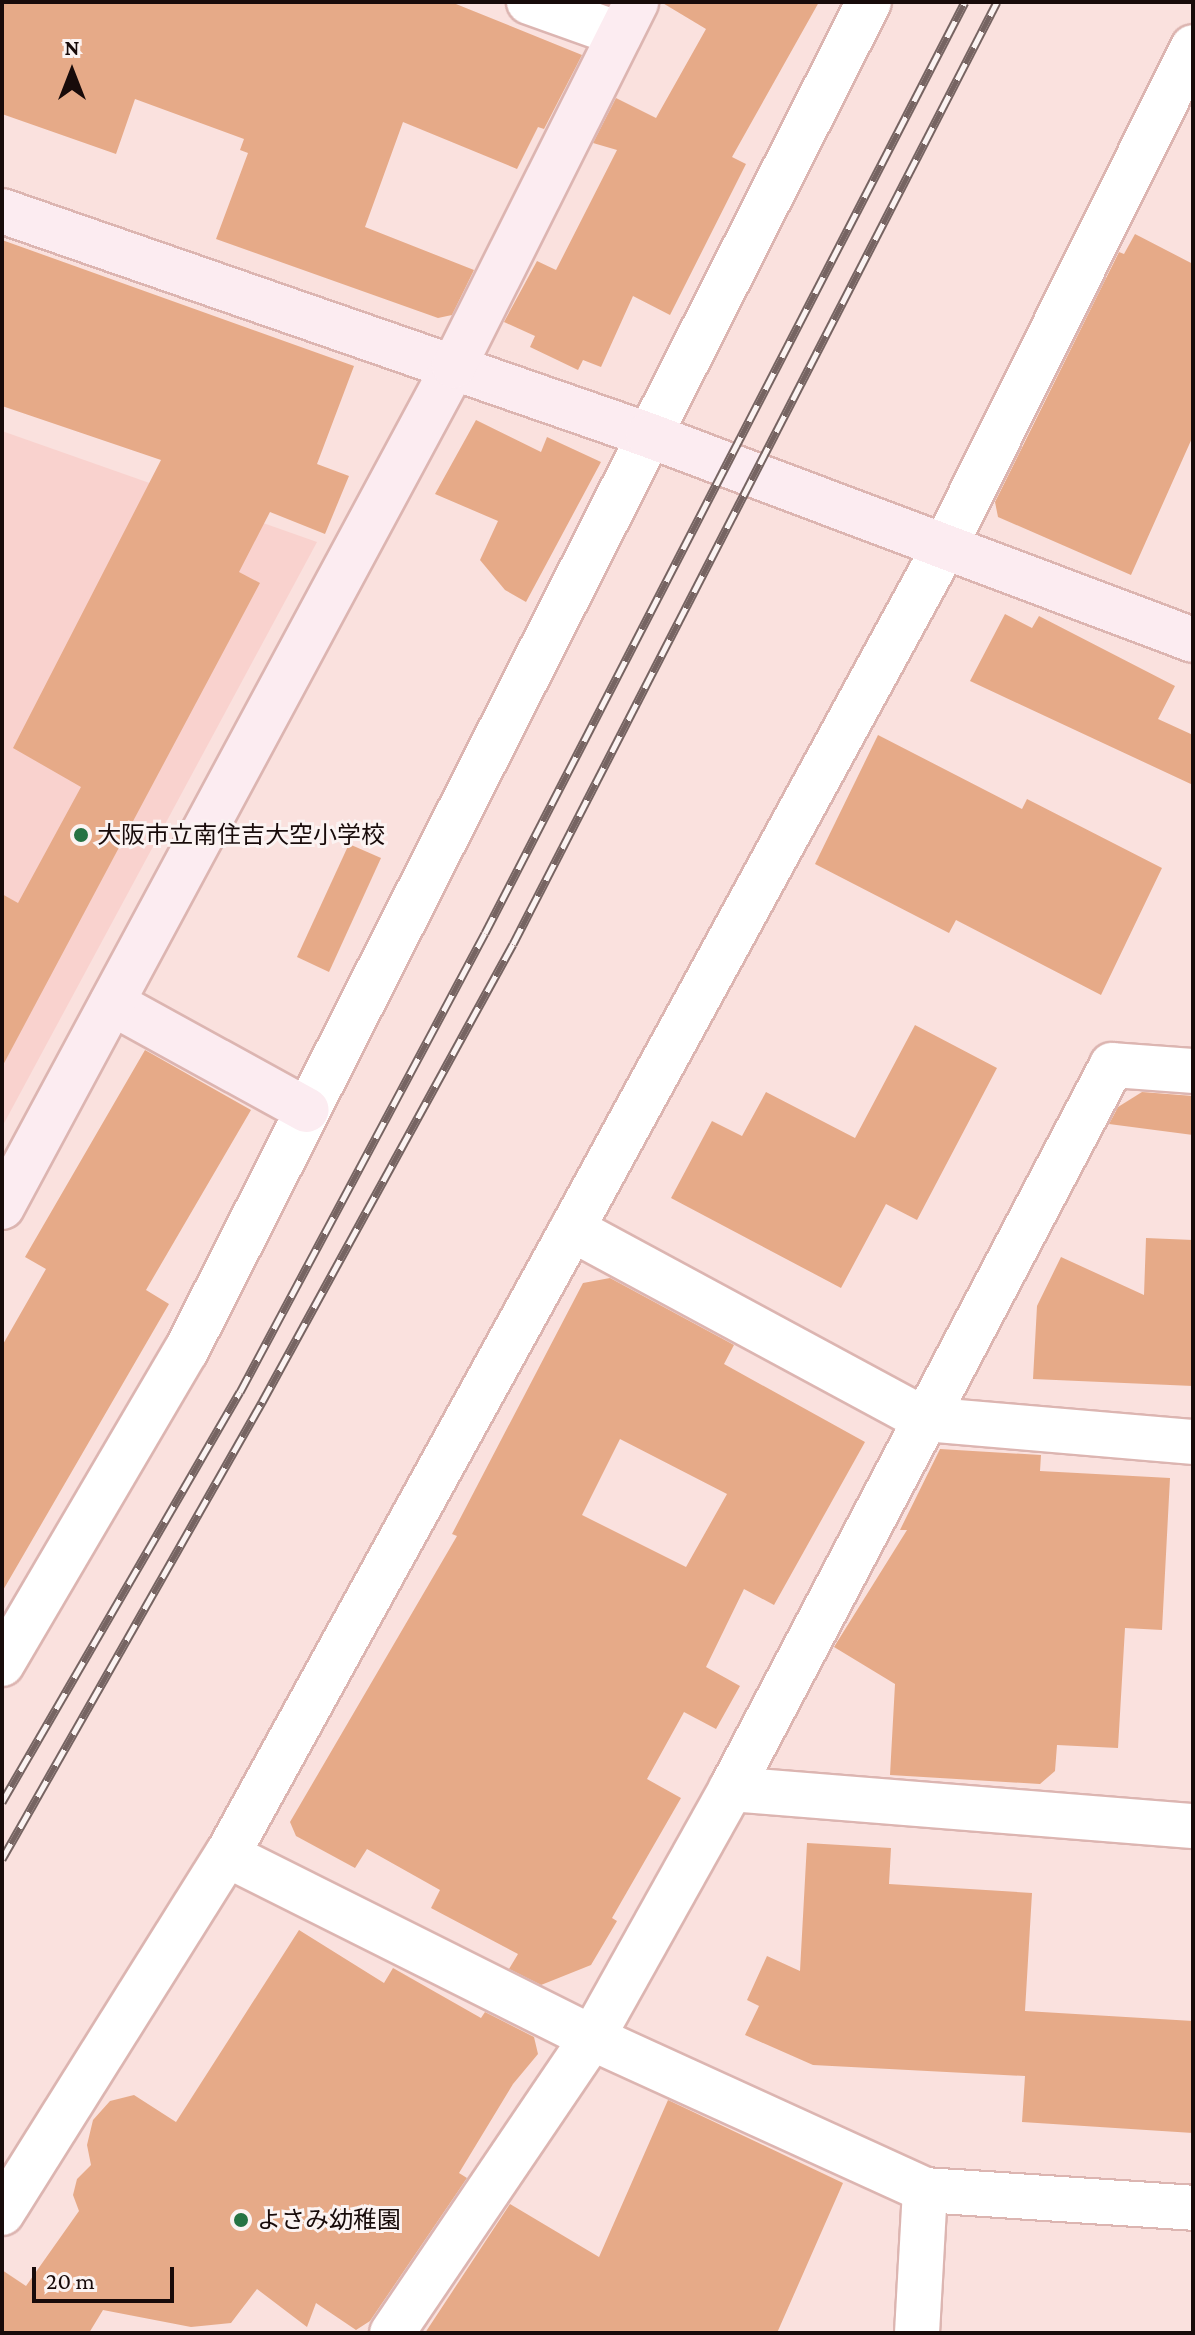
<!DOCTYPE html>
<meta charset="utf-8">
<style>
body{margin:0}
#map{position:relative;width:1195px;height:2335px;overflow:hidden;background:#fae1de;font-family:"Crimson Pro","Noto Sans JP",serif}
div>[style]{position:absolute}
.built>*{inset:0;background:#f9d2ce}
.building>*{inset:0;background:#e6aa88}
.roads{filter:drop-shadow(2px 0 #dcb5b1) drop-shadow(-2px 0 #dcb5b1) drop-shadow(0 2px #dcb5b1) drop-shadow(0 -2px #dcb5b1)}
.street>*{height:44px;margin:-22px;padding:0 22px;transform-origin:22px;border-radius:22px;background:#fff}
.secondary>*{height:44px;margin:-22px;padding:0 22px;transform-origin:22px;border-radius:22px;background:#fcecf1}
.rail>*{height:9px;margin-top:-4.5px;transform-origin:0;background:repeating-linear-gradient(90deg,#fbf3f2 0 18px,#766462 0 36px);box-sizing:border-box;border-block:2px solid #766462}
.dots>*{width:22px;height:22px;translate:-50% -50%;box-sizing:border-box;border:4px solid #fbf3f2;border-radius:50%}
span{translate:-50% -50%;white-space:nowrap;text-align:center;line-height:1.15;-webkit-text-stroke:6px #fbf3f2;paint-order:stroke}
.poi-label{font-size:24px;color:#180b0a}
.left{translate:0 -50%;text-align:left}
.frame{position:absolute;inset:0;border:4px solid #180b0a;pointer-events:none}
.north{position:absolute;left:32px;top:32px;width:80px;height:80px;-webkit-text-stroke:6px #fbf3f2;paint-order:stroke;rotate:0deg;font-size:22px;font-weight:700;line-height:32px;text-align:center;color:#180b0a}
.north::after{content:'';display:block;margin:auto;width:28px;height:36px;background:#180b0a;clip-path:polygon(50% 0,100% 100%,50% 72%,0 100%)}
.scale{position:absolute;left:32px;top:2267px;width:142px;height:36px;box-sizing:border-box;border:4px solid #180b0a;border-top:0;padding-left:10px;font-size:24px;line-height:28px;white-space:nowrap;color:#180b0a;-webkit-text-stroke:6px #fbf3f2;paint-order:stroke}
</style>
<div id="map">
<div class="built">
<div style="clip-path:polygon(2px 431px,317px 542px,2px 1127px)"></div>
</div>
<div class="building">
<div style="clip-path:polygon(2px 2px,451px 2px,582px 55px,544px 129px,538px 127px,517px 169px,403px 122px,365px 227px,474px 270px,452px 315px,438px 318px,216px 239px,248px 153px,240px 150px,244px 139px,135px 99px,116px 154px,2px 114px)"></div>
<div style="clip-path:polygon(661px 2px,819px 2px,732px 157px,746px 164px,670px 315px,633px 296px,601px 367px,583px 360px,578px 370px,530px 347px,535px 336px,504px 322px,537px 261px,556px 270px,617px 150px,593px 143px,616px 98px,656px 118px,706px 29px)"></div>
<div style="clip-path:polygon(1135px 234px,1193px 264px,1193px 436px,1131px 575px,998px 517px,995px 502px,1119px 252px,1124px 254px)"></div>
<div style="clip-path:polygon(2px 240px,354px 366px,317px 464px,349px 476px,325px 534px,270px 512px,239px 572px,260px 583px,2px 1067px,2px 894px,18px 903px,81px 787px,13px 748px,161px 460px,2px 406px)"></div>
<div style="clip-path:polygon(476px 420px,541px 452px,547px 437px,601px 462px,526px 602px,505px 590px,480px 560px,498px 521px,435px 494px)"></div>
<div style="clip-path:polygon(1005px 614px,1032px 628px,1039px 616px,1175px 686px,1158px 719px,1193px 735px,1193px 785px,970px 681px)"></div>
<div style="clip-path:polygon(878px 735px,1022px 809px,1027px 799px,1162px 868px,1101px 995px,956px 920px,949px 933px,815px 864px)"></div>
<div style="clip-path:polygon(349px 844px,381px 858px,329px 972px,297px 957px)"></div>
<div style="clip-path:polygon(915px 1025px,997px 1068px,917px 1220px,886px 1204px,841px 1288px,671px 1198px,712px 1121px,742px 1136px,766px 1092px,855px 1138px)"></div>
<div style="clip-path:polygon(145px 1050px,251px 1110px,146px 1290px,169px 1304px,2px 1592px,2px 1346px,46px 1269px,25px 1257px)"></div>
<div style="clip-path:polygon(1142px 1092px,1193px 1096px,1193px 1135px,1109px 1124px,1118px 1107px)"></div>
<div style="clip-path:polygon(1146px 1238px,1193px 1240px,1193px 1386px,1033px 1379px,1037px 1306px,1061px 1257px,1144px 1295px)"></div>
<div style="clip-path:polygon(evenodd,610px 1278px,734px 1345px,724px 1364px,865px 1442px,774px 1605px,744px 1589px,706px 1667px,740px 1686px,716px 1729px,684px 1712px,647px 1779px,681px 1798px,612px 1918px,617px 1921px,591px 1965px,541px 1985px,509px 1969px,518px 1954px,431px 1908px,440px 1890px,367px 1849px,355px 1868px,296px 1836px,290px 1822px,457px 1536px,452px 1534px,583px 1283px,610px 1278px,620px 1439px,727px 1494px,686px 1567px,582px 1515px,620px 1439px)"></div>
<div style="clip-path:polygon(940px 1449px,1041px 1455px,1040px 1471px,1170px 1478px,1162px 1630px,1125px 1628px,1118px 1748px,1057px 1745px,1055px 1771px,1040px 1784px,890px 1775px,895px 1684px,834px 1647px,907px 1530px,900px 1530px)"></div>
<div style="clip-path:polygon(807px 1843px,891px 1848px,889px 1884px,1032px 1893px,1025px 2011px,1193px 2021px,1193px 2133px,1022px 2122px,1025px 2076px,813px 2065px,745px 2035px,759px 2006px,747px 2000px,767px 1956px,800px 1971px)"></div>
<div style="clip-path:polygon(299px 1930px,384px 1983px,393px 1968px,481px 2018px,485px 2012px,534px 2037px,538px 2054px,513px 2084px,459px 2173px,467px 2178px,370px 2321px,356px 2330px,316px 2303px,307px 2327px,257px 2289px,231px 2323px,191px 2327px,103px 2310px,89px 2333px,2px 2333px,2px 2270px,26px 2286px,79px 2211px,73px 2195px,77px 2179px,91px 2165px,87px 2145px,93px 2120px,110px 2101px,134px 2095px,176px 2122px)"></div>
<div style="clip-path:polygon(668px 2100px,843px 2183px,777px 2333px,425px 2333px,510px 2204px,599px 2257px)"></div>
</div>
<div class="roads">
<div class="street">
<div style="left:529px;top:2px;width:96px;rotate:19.6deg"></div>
<div style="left:572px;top:1229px;width:400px;rotate:28.4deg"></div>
<div style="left:924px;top:1419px;width:270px;rotate:4.9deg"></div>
<div style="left:2px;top:1664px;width:363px;rotate:-59.6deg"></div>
<div style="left:186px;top:1351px;width:1512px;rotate:-63.15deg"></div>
<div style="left:731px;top:1789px;width:463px;rotate:4.6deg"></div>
<div style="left:227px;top:1855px;width:408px;rotate:26.6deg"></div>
<div style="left:592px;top:2038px;width:366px;rotate:24.5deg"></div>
<div style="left:925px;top:2190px;width:269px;rotate:3.8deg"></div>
<div style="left:2px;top:2213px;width:423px;rotate:-57.9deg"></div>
<div style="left:227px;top:1855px;width:715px;rotate:-61.14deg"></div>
<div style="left:572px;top:1229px;width:778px;rotate:-61.36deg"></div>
<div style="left:945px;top:546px;width:557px;rotate:-63.57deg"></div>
<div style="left:392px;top:2333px;width:356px;rotate:-55.9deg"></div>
<div style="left:592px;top:2038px;width:285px;rotate:-60.8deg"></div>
<div style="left:731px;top:1789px;width:818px;rotate:-62.24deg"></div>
<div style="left:1112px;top:1065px;width:81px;rotate:4.2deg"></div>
<div style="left:917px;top:2333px;width:143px;rotate:-86.8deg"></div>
</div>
<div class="secondary">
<div style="left:2px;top:211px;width:684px;rotate:19.12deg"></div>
<div style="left:648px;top:435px;width:582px;rotate:20.61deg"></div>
<div style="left:112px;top:1003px;width:222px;rotate:28.8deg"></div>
<div style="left:2px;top:1207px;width:955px;rotate:-61.74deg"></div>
<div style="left:454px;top:366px;width:407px;rotate:-63.4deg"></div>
</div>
</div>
<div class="rail">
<div style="left:2px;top:1802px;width:474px;rotate:-59.9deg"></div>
<div style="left:240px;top:1392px;width:520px;rotate:-61.91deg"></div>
<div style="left:485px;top:933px;width:1047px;rotate:-62.73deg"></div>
<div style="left:2px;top:1859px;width:526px;rotate:-60.36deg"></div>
<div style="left:262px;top:1402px;width:522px;rotate:-61.28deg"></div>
<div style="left:513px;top:944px;width:1059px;rotate:-62.81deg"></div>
</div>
<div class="dots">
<div style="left:81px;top:835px;background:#267343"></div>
<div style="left:241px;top:2220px;background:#267343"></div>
</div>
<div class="poi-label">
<span class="left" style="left:97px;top:835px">大阪市立南住吉大空小学校</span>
<span class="left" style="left:257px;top:2220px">よさみ幼稚園</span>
</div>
<div class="frame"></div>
<div class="north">N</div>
<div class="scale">20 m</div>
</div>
